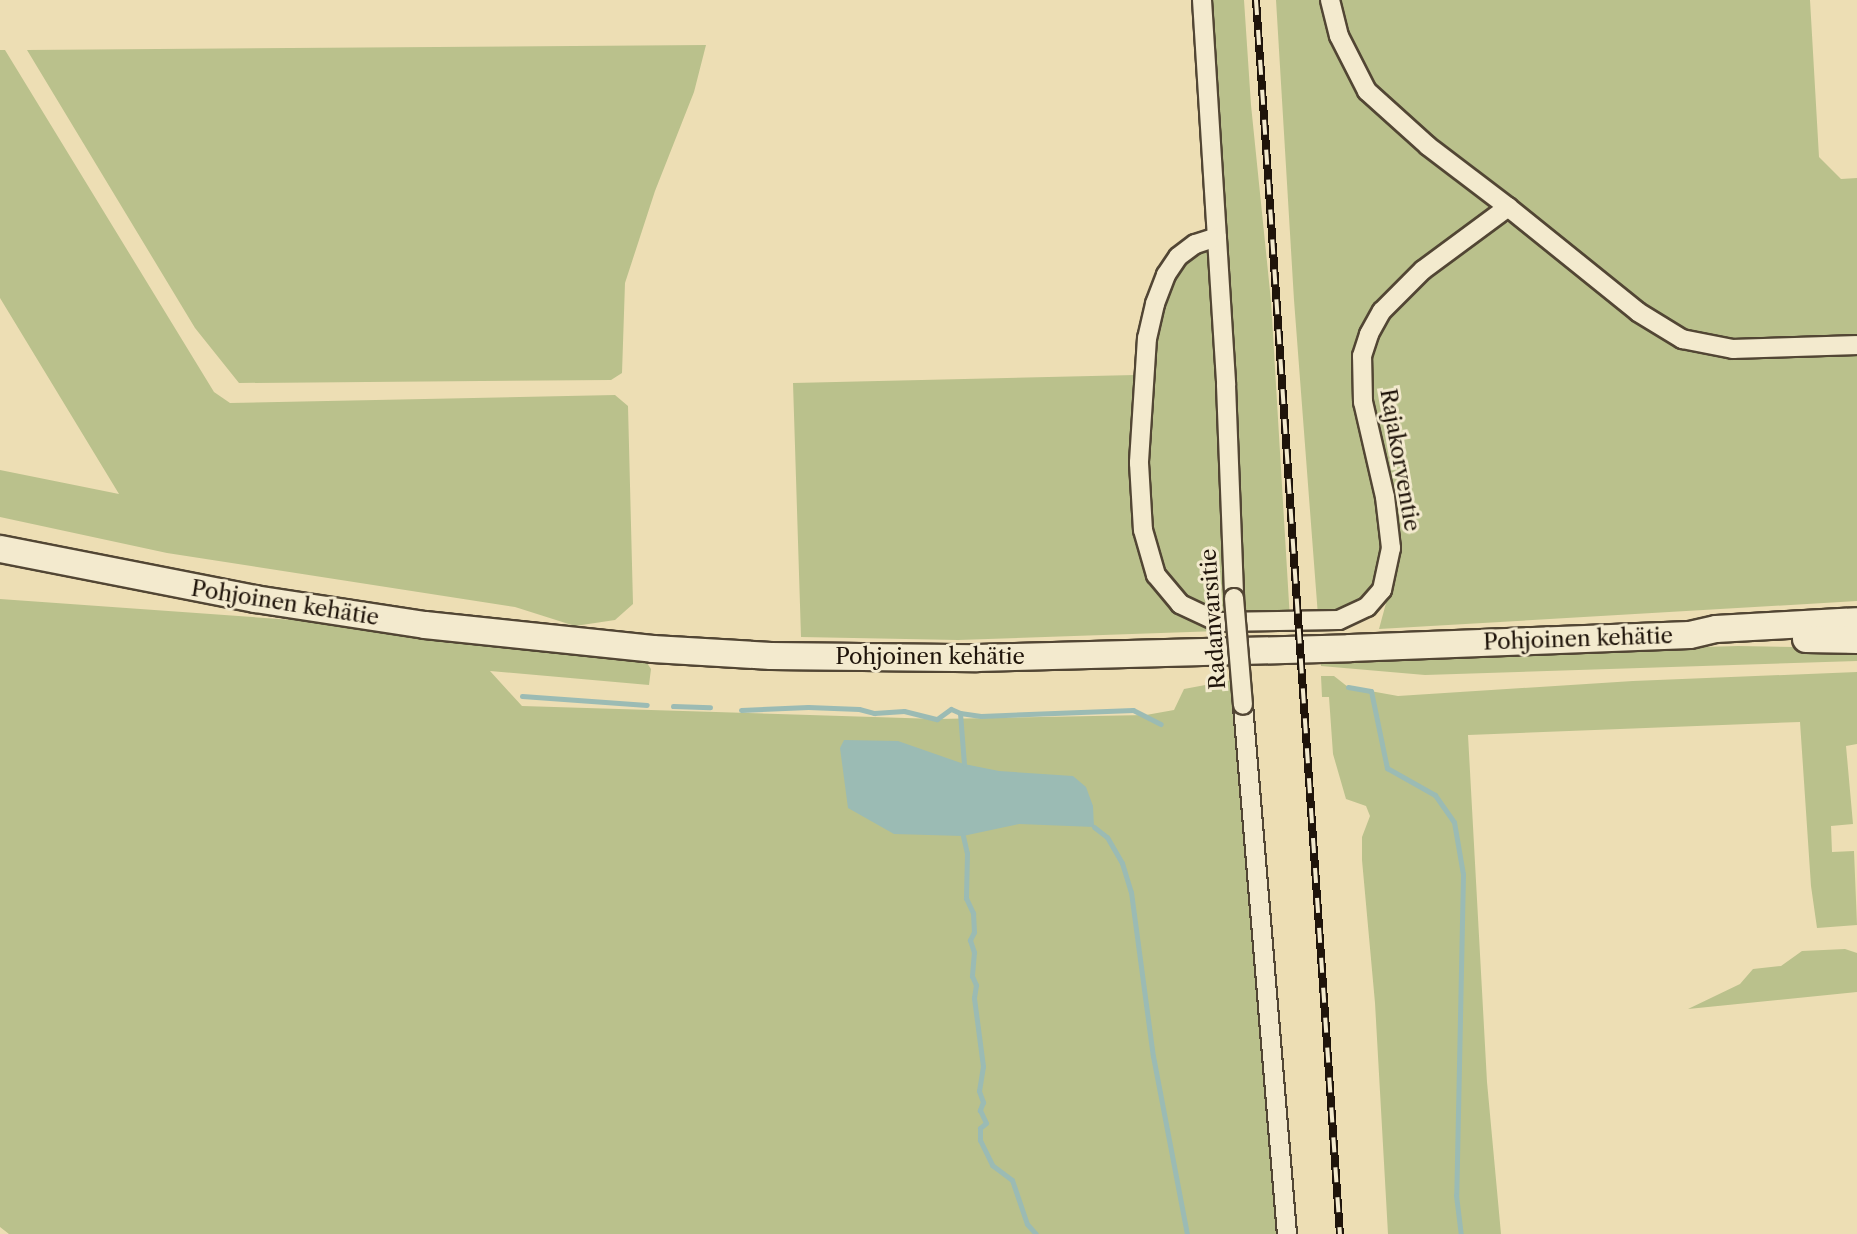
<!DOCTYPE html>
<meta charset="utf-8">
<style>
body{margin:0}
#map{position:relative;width:1857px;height:1234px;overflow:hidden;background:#eddeb4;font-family:"Libre Caslon Text",serif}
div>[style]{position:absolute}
.green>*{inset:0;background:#bac18c}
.water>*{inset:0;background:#9bbbb4}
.stream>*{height:5px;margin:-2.5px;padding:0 2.5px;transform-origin:2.5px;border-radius:2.5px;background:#9bbbb4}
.roads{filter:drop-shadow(2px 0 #524634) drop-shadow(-2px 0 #524634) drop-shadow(0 2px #524634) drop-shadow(0 -2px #524634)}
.street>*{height:18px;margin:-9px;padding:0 9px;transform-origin:9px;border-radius:9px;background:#f3eace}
.secondary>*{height:26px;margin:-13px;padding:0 13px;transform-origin:13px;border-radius:13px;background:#f3eace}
.rail>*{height:8px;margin-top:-4px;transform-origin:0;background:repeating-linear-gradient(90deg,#f3eace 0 15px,#1f140a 0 30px);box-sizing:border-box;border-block:2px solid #1f140a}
.bridges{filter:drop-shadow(2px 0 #524634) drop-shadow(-2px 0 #524634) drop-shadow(0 2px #524634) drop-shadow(0 -2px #524634)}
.street-bridge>*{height:18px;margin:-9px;padding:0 9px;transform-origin:9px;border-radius:9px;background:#f3eace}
span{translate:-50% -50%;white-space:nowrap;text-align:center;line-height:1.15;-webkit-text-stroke:6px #f3eace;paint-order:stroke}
.street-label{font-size:22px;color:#1f140a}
</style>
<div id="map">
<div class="green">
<div style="clip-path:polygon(1208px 0,1244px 0,1251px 105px,1271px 301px,1290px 620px,1244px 619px,1221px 152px,1216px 141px)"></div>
<div style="clip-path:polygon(1276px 0,1322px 0,1359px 95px,1411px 143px,1487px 198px,1489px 208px,1489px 213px,1367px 328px,1379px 507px,1381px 555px,1377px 587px,1350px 611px,1318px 616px,1294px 300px)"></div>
<div style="clip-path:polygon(1337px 0,1810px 0,1819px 157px,1841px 179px,1857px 178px,1857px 338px,1733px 340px,1703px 337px,1677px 328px,1655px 315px,1417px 129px,1371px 85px,1351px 48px)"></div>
<div style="clip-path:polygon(706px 45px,694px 92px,655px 191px,625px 283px,622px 373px,611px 380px,239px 383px,195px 328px,27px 50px)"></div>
<div style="clip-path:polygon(0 50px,5px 50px,214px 392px,230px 403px,615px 395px,628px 406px,633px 604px,615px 620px,575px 626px,515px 607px,167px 553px,0 517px,0 470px,119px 494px,0 298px)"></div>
<div style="clip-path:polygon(1502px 222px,1515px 223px,1697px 350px,1857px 349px,1857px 601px,1379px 629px,1389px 592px,1367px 397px,1367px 356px,1374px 335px,1407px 292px)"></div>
<div style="clip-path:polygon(1202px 249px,1214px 256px,1228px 619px,1196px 610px,1164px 580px,1151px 542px,1144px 415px,1151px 339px,1177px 269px)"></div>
<div style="clip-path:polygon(1135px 375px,1134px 419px,1148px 576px,1160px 596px,1179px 613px,1219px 631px,958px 640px,801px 637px,793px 383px)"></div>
<div style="clip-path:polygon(0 599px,322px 622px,463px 642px,631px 660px,647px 663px,651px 669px,649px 685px,490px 671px,522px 706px,937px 719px,1146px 715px,1174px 710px,1184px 689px,1232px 680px,1233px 706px,1239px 706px,1261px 1039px,1278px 1234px,9px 1234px,0 1227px)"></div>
<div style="clip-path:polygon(1738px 646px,1857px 648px,1857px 661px,1425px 675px,1321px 666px,1320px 658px)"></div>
<div style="clip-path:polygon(1857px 672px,1857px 744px,1846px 746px,1853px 824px,1831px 826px,1832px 852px,1854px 851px,1857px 925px,1817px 928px,1811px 886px,1800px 722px,1468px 735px,1487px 1082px,1501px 1234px,1388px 1234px,1375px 1003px,1362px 860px,1362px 837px,1370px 816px,1366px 806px,1346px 799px,1333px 754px,1329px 697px,1322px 697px,1321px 676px,1334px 676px,1348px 687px,1398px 696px,1633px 681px)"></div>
<div style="clip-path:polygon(1845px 949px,1857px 953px,1857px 992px,1688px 1009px,1740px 984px,1753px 969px,1781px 966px,1802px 951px)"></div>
</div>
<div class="water">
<div style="clip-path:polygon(844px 740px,898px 741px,964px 764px,999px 771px,1073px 776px,1086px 787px,1093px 806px,1094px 827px,1019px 824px,963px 836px,894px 834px,848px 808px,840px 748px)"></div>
</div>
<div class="stream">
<div style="left:1348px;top:687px;width:23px;rotate:10deg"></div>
<div style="left:1371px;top:691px;width:79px;rotate:78.3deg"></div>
<div style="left:1387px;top:768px;width:55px;rotate:29.4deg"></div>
<div style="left:1435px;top:795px;width:33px;rotate:55deg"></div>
<div style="left:1454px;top:822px;width:53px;rotate:80.2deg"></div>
<div style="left:1463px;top:874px;width:321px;rotate:91.2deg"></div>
<div style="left:1456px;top:1195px;width:39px;rotate:83deg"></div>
<div style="left:522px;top:696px;width:125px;rotate:4.1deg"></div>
<div style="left:673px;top:706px;width:37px;rotate:2deg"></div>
<div style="left:741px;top:710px;width:67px;rotate:-2.6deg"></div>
<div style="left:808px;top:707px;width:51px;rotate:2.2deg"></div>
<div style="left:859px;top:709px;width:16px;rotate:15deg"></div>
<div style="left:874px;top:713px;width:30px;rotate:-4deg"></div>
<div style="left:904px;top:711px;width:34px;rotate:14deg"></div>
<div style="left:937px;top:719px;width:17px;rotate:-36deg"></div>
<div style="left:951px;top:709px;width:10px;rotate:24deg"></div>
<div style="left:964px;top:764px;width:51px;rotate:-94.5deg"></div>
<div style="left:960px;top:713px;width:21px;rotate:8deg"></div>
<div style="left:981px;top:716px;width:152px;rotate:-2.3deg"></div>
<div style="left:1133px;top:710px;width:31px;rotate:27deg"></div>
<div style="left:1094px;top:827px;width:16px;rotate:38deg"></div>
<div style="left:1107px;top:837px;width:30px;rotate:60deg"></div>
<div style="left:1122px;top:863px;width:30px;rotate:73deg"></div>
<div style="left:1131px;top:892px;width:165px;rotate:82.4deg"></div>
<div style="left:1153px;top:1056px;width:181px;rotate:79.2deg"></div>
<div style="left:963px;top:836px;width:17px;rotate:77deg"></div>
<div style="left:967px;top:853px;width:45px;rotate:91.3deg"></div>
<div style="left:966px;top:898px;width:17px;rotate:65deg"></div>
<div style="left:973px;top:913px;width:19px;rotate:87deg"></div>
<div style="left:974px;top:932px;width:9px;rotate:117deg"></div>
<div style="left:970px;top:940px;width:13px;rotate:72deg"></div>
<div style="left:974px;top:952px;width:24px;rotate:95deg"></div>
<div style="left:972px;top:976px;width:10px;rotate:66deg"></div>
<div style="left:976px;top:985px;width:13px;rotate:99deg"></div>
<div style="left:974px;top:998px;width:69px;rotate:82.5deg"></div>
<div style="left:983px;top:1066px;width:25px;rotate:99deg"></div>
<div style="left:979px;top:1091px;width:12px;rotate:70deg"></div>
<div style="left:983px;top:1102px;width:9px;rotate:111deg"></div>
<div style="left:980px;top:1110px;width:14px;rotate:65deg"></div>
<div style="left:986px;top:1123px;width:8px;rotate:140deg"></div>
<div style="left:980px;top:1128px;width:12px;rotate:90deg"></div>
<div style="left:980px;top:1140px;width:28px;rotate:64deg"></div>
<div style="left:992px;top:1165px;width:25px;rotate:37deg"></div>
<div style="left:1012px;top:1180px;width:46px;rotate:71.2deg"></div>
<div style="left:1027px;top:1224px;width:13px;rotate:48deg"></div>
</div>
<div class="roads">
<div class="street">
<div style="left:1202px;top:0;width:386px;rotate:86.4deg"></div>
<div style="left:1226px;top:385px;width:213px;rotate:87.8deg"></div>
<div style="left:1330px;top:0;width:37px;rotate:76deg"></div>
<div style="left:1339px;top:36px;width:62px;rotate:63deg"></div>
<div style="left:1367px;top:91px;width:82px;rotate:42deg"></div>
<div style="left:1428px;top:146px;width:101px;rotate:37.3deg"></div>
<div style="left:1217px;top:237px;width:23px;rotate:162deg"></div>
<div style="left:1195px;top:244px;width:21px;rotate:143deg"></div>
<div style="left:1178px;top:257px;width:22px;rotate:124deg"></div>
<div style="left:1166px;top:275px;width:31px;rotate:111deg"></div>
<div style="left:1155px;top:304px;width:35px;rotate:103deg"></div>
<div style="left:1147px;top:338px;width:125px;rotate:93.7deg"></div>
<div style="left:1139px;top:463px;width:67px;rotate:86.6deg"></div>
<div style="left:1143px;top:530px;width:47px;rotate:73.9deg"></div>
<div style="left:1156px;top:575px;width:38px;rotate:50deg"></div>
<div style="left:1180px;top:604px;width:42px;rotate:25.3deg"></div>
<div style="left:1218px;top:622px;width:121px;rotate:-0.9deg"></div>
<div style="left:1339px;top:620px;width:31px;rotate:-25deg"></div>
<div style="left:1367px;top:607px;width:23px;rotate:-49deg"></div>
<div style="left:1382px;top:590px;width:43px;rotate:-77.9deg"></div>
<div style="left:1391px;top:548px;width:51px;rotate:-96.7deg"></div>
<div style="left:1385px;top:497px;width:98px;rotate:-103deg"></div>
<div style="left:1363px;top:402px;width:46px;rotate:-91.2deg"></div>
<div style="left:1362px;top:356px;width:23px;rotate:-72deg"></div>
<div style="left:1369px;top:334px;width:26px;rotate:-61deg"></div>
<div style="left:1382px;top:311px;width:58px;rotate:-45deg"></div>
<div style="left:1423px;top:270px;width:106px;rotate:-36.5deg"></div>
<div style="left:1508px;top:207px;width:167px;rotate:38.9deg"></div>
<div style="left:1638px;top:312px;width:52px;rotate:31.5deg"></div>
<div style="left:1682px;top:339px;width:52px;rotate:11.1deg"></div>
<div style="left:1733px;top:349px;width:124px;rotate:-1.8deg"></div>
<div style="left:1243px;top:705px;width:531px;rotate:85.25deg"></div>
</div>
<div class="secondary">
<div style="left:0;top:549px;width:260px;rotate:11.1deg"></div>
<div style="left:255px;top:599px;width:172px;rotate:8.7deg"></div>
<div style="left:425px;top:625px;width:229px;rotate:6deg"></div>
<div style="left:653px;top:649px;width:118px;rotate:3.4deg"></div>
<div style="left:771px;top:656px;width:206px;rotate:0.6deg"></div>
<div style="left:977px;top:658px;width:373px;rotate:-1.5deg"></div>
<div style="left:1350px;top:648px;width:340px;rotate:-2.2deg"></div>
<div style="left:1690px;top:635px;width:27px;rotate:-13deg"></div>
<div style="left:1716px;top:629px;width:141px;rotate:-3.2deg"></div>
<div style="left:1806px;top:639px;width:51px;rotate:1.1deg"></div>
</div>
</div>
<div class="rail">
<div style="left:1256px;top:0;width:1237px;rotate:86.11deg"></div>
</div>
<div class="bridges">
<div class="street-bridge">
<div style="left:1234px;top:598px;width:107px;rotate:85.2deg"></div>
</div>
</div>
<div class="street-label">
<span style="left:1400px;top:460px;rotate:80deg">Rajakorventie</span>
<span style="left:285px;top:603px;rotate:9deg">Pohjoinen kehätie</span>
<span style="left:1213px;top:619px;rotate:-94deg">Radanvarsitie</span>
<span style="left:1578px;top:639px;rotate:-2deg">Pohjoinen kehätie</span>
<span style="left:930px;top:657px">Pohjoinen kehätie</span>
</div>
</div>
